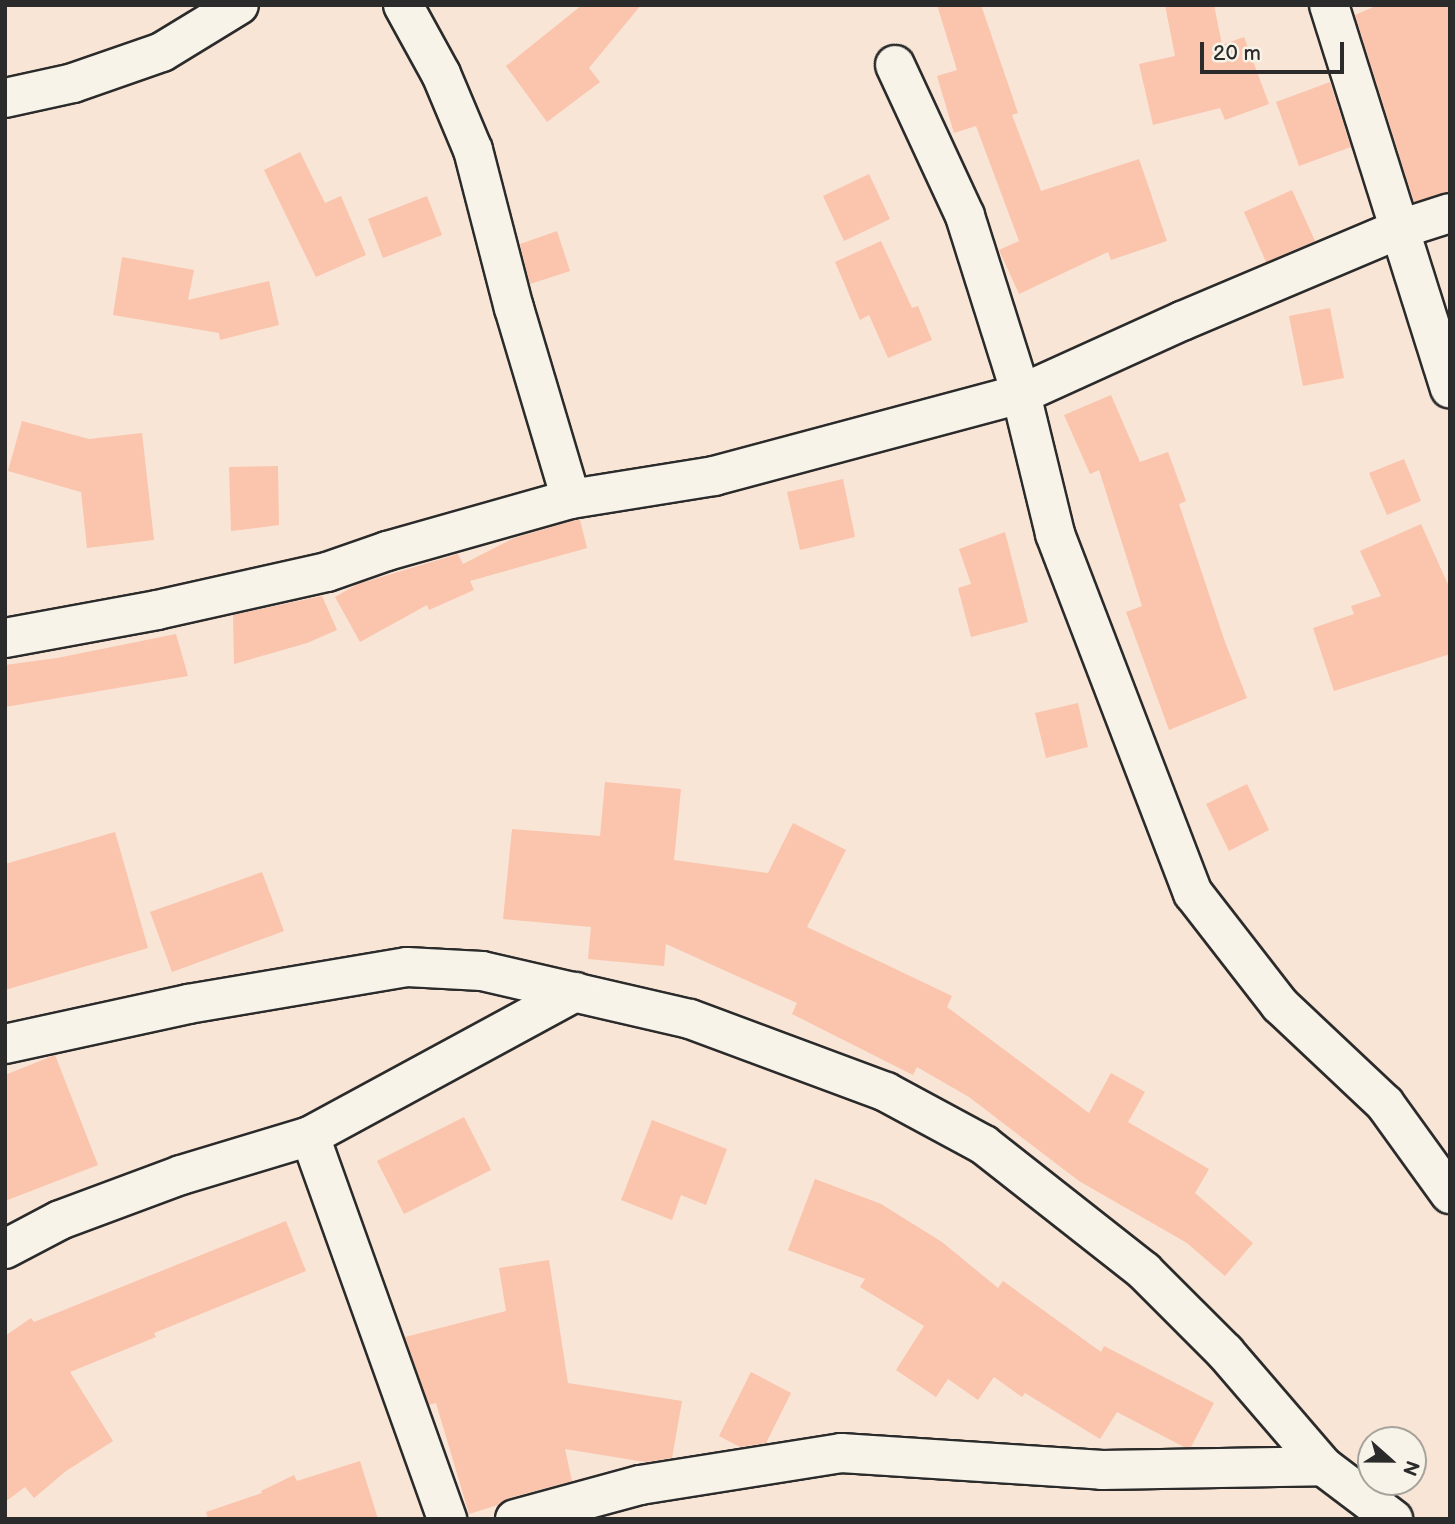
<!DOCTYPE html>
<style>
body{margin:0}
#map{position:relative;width:1455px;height:1524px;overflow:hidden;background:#f8e5d6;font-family:"Balsamiq Sans",sans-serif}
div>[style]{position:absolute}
.building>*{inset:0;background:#fac4ad}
.roads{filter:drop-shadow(2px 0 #2b2b2b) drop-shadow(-2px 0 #2b2b2b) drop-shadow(0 2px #2b2b2b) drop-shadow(0 -2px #2b2b2b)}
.minor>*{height:38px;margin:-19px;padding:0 19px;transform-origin:19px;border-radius:19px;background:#f7f3e8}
span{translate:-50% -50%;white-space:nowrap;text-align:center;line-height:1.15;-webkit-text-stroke:5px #f7f3e8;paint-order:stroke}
.frame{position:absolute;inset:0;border:7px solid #2b2b2b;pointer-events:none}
.north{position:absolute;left:1357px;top:1426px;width:70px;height:70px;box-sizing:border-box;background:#f7f3e8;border:2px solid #a5a39c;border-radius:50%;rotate:111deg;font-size:19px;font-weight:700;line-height:28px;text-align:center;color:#2b2b2b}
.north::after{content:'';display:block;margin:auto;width:24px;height:32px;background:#2b2b2b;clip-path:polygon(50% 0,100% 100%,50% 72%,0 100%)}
.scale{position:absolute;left:1200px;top:42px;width:144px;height:32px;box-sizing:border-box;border:4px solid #2b2b2b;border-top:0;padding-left:9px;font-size:21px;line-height:24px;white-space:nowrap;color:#2b2b2b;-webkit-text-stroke:5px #f7f3e8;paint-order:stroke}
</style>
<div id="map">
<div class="building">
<div style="clip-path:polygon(582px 5px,641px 5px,589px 68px,600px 82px,547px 122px,506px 66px)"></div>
<div style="clip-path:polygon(937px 5px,981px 5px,1018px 113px,1012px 115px,1041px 191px,1139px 159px,1167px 241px,1111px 260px,1108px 252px,1019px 294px,999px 250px,1019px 241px,976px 126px,954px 133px,937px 76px,957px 70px)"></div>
<div style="clip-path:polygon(1165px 5px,1214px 5px,1222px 45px,1244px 37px,1269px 104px,1225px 120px,1220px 108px,1153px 125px,1139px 64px,1175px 56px)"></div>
<div style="clip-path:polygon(1378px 5px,1450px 5px,1450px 192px,1414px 202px,1355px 15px)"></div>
<div style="clip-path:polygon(1330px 82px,1351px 147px,1299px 166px,1276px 102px)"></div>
<div style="clip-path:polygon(300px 152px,325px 203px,341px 196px,366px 255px,316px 277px,264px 170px)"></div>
<div style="clip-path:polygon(869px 174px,890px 219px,844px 241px,823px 196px)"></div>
<div style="clip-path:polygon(1292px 190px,1315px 241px,1266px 262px,1244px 212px)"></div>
<div style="clip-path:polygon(427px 196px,442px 235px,383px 258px,368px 219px)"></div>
<div style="clip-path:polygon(557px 231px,570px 271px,530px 284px,520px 244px)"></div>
<div style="clip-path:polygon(881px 241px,912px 308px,918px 306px,932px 340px,888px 358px,869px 315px,860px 320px,835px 262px)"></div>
<div style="clip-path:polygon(122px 257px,194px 270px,188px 300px,269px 281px,279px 325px,220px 340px,219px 333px,113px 315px)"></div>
<div style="clip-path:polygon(1330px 308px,1344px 378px,1303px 386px,1289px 316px)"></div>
<div style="clip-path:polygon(1111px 395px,1140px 462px,1168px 452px,1186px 501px,1179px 504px,1225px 642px,1247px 698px,1169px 730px,1126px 612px,1142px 606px,1099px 470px,1090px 474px,1064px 415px)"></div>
<div style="clip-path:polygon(22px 421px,89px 439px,142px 433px,154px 540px,87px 548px,81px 492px,8px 471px)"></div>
<div style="clip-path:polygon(1404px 459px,1421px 501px,1387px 515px,1369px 473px)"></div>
<div style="clip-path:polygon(278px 466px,279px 525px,231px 531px,229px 467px)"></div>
<div style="clip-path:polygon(843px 479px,855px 537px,800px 550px,787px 492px)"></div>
<div style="clip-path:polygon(576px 520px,580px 520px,587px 548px,470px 581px,474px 590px,429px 610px,427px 605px,360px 642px,335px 597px,358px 584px,458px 554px,465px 568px,463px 564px,514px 538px)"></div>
<div style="clip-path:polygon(1421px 524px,1450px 589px,1450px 654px,1334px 691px,1313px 628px,1354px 614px,1351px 606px,1381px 596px,1360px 551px)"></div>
<div style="clip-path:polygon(1005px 532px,1028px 622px,971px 637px,958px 588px,971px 584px,959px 549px)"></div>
<div style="clip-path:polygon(322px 596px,337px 630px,307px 643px,234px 664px,233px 615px)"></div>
<div style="clip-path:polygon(176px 634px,188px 676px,5px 707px,5px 665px,57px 658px)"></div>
<div style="clip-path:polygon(1078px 703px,1088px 747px,1046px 758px,1035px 713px)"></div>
<div style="clip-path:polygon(605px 782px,681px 789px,674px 860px,768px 873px,793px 823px,846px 850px,807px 927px,952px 996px,947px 1007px,1089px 1113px,1111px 1073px,1145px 1092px,1128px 1122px,1209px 1169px,1195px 1193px,1253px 1243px,1225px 1276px,1187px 1243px,1079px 1181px,969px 1097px,917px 1067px,913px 1075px,792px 1014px,797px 1003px,666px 944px,664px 966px,588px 959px,591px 927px,503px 919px,512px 829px,600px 836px)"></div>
<div style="clip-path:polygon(1247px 784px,1269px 830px,1229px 851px,1206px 804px)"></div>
<div style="clip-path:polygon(115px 832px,148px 948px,5px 990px,5px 864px)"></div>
<div style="clip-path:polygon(262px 872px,284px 931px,172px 972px,150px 912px)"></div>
<div style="clip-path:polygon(55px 1055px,98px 1165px,5px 1201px,5px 1075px)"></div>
<div style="clip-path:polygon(464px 1117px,491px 1170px,404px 1214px,377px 1161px)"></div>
<div style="clip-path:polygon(652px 1120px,727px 1149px,706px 1205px,681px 1195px,672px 1220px,621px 1200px)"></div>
<div style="clip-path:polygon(815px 1179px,881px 1204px,942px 1242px,998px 1288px,1003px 1281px,1101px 1352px,1104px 1346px,1214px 1403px,1191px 1447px,1184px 1447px,1117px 1412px,1100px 1439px,1025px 1393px,1022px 1397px,994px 1377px,978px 1400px,948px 1379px,936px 1397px,896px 1370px,924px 1326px,860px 1287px,865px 1279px,788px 1250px)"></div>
<div style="clip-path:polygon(286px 1221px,306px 1271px,154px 1333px,156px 1337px,70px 1372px,113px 1441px,66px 1471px,34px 1498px,25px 1487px,5px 1502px,5px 1336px,31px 1318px,34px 1322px)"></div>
<div style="clip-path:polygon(549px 1260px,568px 1383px,682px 1401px,672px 1458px,645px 1462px,565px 1449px,572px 1481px,509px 1498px,498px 1505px,469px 1514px,436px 1403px,429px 1405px,405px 1337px,506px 1311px,499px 1268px)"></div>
<div style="clip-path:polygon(751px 1372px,791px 1393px,766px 1443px,740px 1447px,719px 1436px)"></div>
<div style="clip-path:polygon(360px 1461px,378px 1519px,208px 1519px,206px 1512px,262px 1493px,261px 1491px,294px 1475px,297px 1481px)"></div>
</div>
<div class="roads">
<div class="minor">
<div style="left:403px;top:5px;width:79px;rotate:61.2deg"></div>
<div style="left:441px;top:74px;width:82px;rotate:67.2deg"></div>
<div style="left:473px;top:150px;width:163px;rotate:75.5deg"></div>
<div style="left:514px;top:308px;width:199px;rotate:73.4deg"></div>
<div style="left:1329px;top:5px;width:402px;rotate:72.5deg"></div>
<div style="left:895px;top:65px;width:166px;rotate:65.1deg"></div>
<div style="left:965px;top:216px;width:187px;rotate:72.5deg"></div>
<div style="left:1021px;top:394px;width:144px;rotate:76.3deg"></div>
<div style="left:1055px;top:534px;width:385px;rotate:69deg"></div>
<div style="left:1193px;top:893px;width:142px;rotate:52.2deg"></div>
<div style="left:1280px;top:1005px;width:144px;rotate:43.3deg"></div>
<div style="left:1385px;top:1104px;width:111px;rotate:54.2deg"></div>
<div style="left:5px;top:98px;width:70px;rotate:-12.4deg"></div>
<div style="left:73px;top:83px;width:94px;rotate:-19.2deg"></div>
<div style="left:162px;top:52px;width:90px;rotate:-31.4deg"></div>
<div style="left:5px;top:638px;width:155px;rotate:-10.4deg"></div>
<div style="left:157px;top:610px;width:174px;rotate:-12.6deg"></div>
<div style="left:327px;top:572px;width:64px;rotate:-19.3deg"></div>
<div style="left:387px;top:551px;width:191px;rotate:-15.8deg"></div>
<div style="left:571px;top:499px;width:145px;rotate:-9.1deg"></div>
<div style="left:714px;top:476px;width:318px;rotate:-15deg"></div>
<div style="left:1021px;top:394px;width:177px;rotate:-24.4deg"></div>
<div style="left:1182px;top:321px;width:237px;rotate:-22.9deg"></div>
<div style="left:1400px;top:229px;width:52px;rotate:-17.7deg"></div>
<div style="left:5px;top:1044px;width:187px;rotate:-12.3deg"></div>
<div style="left:188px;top:1004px;width:222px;rotate:-9.6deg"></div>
<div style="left:407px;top:967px;width:75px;rotate:3.1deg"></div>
<div style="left:482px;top:971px;width:213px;rotate:13deg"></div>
<div style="left:690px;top:1019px;width:209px;rotate:20.4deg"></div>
<div style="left:886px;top:1092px;width:111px;rotate:28.4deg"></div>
<div style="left:984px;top:1145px;width:204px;rotate:38.2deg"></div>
<div style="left:1144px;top:1271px;width:115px;rotate:45deg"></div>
<div style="left:1225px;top:1352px;width:150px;rotate:49.3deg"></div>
<div style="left:1323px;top:1466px;width:88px;rotate:37.1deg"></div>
<div style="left:310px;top:1136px;width:407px;rotate:70.3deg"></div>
<div style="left:5px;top:1249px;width:62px;rotate:-27.8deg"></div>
<div style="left:60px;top:1220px;width:129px;rotate:-20.4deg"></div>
<div style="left:181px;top:1175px;width:135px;rotate:-16.8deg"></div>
<div style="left:310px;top:1136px;width:302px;rotate:-28.5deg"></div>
<div style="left:515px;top:1519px;width:130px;rotate:-15.2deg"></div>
<div style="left:640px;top:1485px;width:204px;rotate:-9deg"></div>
<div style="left:841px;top:1453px;width:262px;rotate:3.7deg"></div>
<div style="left:1102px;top:1470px;width:221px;rotate:-1deg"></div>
</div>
</div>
<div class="frame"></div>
<div class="north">N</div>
<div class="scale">20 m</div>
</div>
